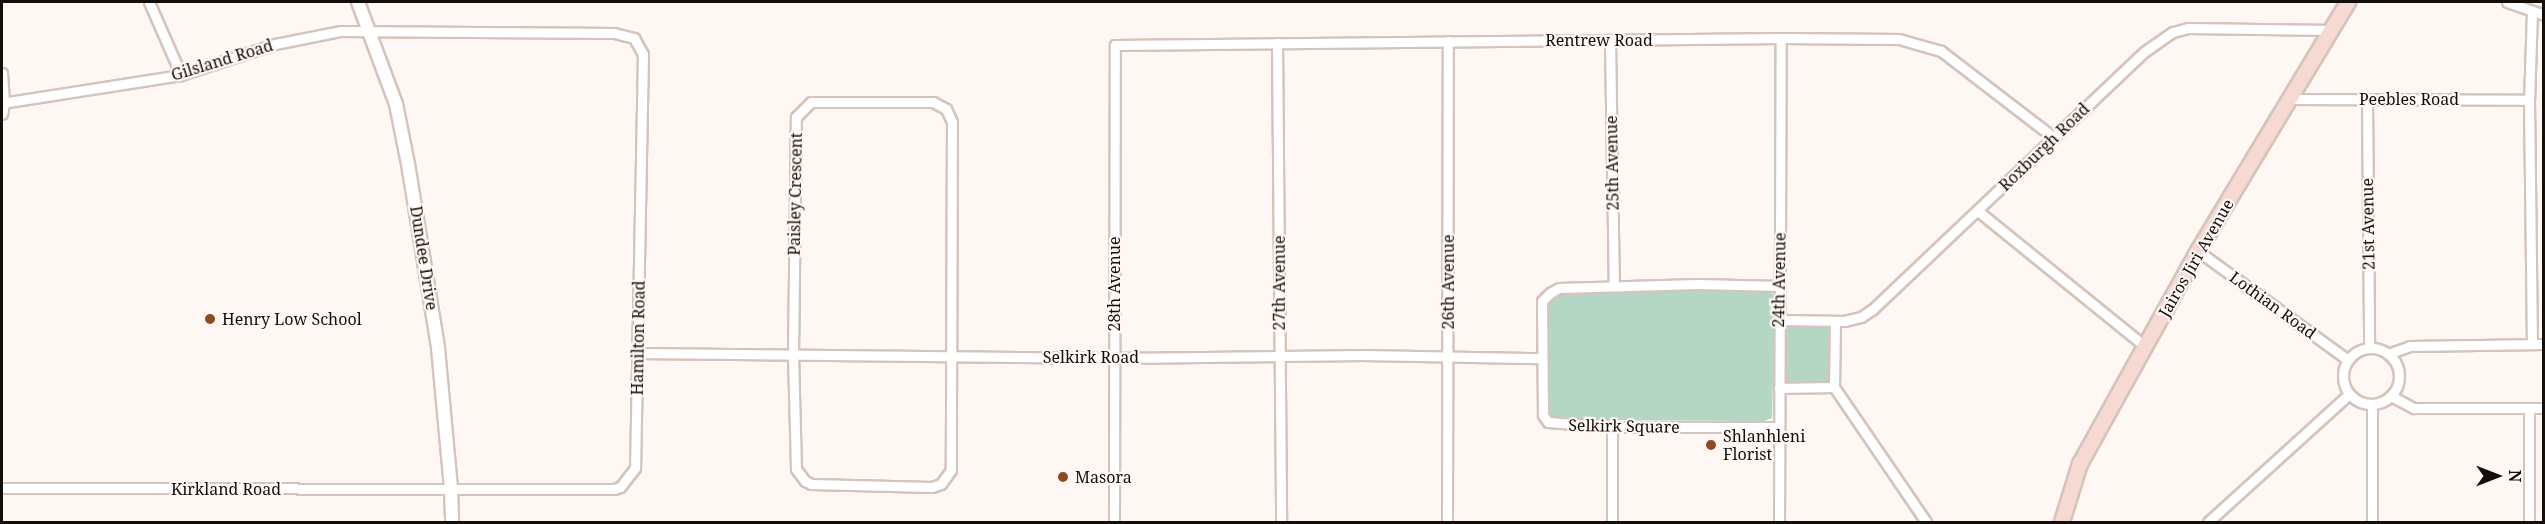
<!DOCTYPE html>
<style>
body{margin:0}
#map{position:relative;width:2545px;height:524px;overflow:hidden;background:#fef7f3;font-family:"Noto Serif",serif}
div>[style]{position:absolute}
.green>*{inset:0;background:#b4d7c5}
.roads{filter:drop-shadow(2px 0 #d5c4bb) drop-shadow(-2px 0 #d5c4bb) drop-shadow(0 2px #d5c4bb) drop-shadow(0 -2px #d5c4bb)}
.minor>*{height:9px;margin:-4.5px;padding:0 4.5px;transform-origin:4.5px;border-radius:4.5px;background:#fff}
.minor>.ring{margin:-4.5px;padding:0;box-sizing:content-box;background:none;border:9px solid #fff;border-radius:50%}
.tertiary>*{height:12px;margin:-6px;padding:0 6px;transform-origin:6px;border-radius:6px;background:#fff}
.secondary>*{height:14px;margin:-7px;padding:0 7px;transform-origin:7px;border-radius:7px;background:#f5d9d2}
.dots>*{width:16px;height:16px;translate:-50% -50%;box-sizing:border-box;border:3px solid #fef7f3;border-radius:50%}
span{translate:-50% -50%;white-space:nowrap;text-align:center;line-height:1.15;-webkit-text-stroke:4.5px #fef7f3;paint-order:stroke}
.street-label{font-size:16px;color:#140e0b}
.poi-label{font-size:16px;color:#140e0b}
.left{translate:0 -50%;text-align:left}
.frame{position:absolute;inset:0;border:3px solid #140e0b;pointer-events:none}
.north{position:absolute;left:2467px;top:446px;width:60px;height:60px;-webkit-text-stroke:4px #fef7f3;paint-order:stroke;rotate:90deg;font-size:16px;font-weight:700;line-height:24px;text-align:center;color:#140e0b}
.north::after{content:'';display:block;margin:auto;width:21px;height:27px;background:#140e0b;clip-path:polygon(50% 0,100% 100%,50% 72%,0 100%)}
</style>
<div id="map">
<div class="green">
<div style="clip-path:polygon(1762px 289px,1775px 295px,1772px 418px,1764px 421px,1562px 420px,1552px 416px,1548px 411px,1548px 303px,1556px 294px,1561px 291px)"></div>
<div style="clip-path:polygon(1783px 325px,1831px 326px,1830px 383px,1782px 383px)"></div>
</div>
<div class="roads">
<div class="minor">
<div style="left:149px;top:2px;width:80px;rotate:66.3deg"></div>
<div style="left:2507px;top:2px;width:39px;rotate:19deg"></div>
<div style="left:2532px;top:11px;width:89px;rotate:91.9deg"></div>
<div style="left:2529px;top:100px;width:244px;rotate:89.3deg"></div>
<div style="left:1610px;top:40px;width:245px;rotate:89.1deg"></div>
<div style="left:1277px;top:43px;width:479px;rotate:89.5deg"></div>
<div style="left:2px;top:73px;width:30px;rotate:86deg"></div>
<div style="left:4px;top:103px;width:11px;rotate:100deg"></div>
<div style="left:2290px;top:99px;width:239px;rotate:0.2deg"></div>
<div style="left:2367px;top:99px;width:249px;rotate:89.5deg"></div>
<div style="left:811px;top:102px;width:122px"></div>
<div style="left:933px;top:102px;width:15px;rotate:28deg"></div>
<div style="left:946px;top:109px;width:14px;rotate:65deg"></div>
<div style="left:952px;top:122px;width:348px;rotate:90.2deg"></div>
<div style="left:951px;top:470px;width:17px;rotate:126deg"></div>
<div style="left:941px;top:484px;width:9px;rotate:162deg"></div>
<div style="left:932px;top:487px;width:121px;rotate:-178.6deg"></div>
<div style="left:811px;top:484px;width:7px;rotate:-153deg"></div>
<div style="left:805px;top:481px;width:15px;rotate:-127deg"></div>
<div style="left:796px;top:469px;width:114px;rotate:-91.5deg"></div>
<div style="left:793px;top:355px;width:238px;rotate:-89.3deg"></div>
<div style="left:796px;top:117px;width:21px;rotate:-45deg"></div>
<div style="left:2px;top:103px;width:181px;rotate:-8.9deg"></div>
<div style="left:181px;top:75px;width:99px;rotate:-18.3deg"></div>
<div style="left:275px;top:44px;width:66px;rotate:-11.3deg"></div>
<div style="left:340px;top:31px;width:274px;rotate:0.4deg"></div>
<div style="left:614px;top:33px;width:21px;rotate:14deg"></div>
<div style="left:634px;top:38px;width:18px;rotate:61deg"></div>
<div style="left:643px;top:54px;width:414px;rotate:91.1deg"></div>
<div style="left:635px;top:468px;width:24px;rotate:128deg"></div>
<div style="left:620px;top:487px;width:6px;rotate:162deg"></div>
<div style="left:614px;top:489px;width:612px;rotate:-179.91deg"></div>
<div style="left:1978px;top:211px;width:215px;rotate:39deg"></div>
<div style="left:2198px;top:251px;width:185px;rotate:36deg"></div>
<div style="left:1779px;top:320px;width:65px;rotate:0.9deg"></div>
<div style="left:1844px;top:321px;width:17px;rotate:-13deg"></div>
<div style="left:1861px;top:317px;width:14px;rotate:-34deg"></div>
<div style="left:1873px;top:309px;width:373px;rotate:-43.5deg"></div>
<div style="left:2144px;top:52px;width:35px;rotate:-35deg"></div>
<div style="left:2173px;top:32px;width:16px;rotate:-15deg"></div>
<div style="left:2188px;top:28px;width:144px;rotate:0.8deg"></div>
<div class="ring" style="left:2343px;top:348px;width:47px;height:47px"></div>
<div style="left:639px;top:353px;width:475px;rotate:0.6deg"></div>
<div style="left:1114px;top:358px;width:248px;rotate:-0.7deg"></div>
<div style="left:1362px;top:355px;width:180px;rotate:1deg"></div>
<div style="left:2388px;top:354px;width:23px;rotate:-20deg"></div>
<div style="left:2410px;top:346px;width:134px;rotate:-0.9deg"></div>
<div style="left:1834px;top:387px;width:66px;rotate:-89.1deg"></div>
<div style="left:1779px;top:388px;width:55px;rotate:-1deg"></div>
<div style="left:1834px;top:387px;width:163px;rotate:55.7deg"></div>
<div style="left:2391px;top:396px;width:26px;rotate:28deg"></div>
<div style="left:2414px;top:408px;width:130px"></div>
<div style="left:2372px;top:404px;width:118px;rotate:90deg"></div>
<div style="left:2529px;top:408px;width:114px;rotate:90deg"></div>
<div style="left:1778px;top:427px;width:166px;rotate:180deg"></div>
<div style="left:1612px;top:427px;width:64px;rotate:-175.5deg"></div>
<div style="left:1548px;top:422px;width:9px;rotate:-126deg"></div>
<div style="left:1543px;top:415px;width:114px;rotate:-90.5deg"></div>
<div style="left:1542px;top:301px;width:11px;rotate:-45deg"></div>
<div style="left:1550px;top:293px;width:10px;rotate:-29deg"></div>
<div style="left:1559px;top:288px;width:139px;rotate:-1.6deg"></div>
<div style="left:1698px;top:284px;width:82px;rotate:1.4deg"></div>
<div style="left:1114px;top:522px;width:477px;rotate:-89.9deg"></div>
<div style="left:1115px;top:45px;width:666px;rotate:-0.6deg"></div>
<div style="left:1781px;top:38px;width:118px;rotate:0.5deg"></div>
<div style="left:1899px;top:39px;width:44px;rotate:15.9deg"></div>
<div style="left:1941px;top:51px;width:141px;rotate:37.5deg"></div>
<div style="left:1447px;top:522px;width:481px;rotate:-89.9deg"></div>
<div style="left:1612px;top:522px;width:95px;rotate:-90deg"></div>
<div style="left:1779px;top:522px;width:484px;rotate:-89.8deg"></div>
<div style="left:2208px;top:522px;width:190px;rotate:-42.2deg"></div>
</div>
<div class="tertiary">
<div style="left:358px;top:2px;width:109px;rotate:69.6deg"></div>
<div style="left:396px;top:104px;width:61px;rotate:78.7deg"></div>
<div style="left:408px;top:164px;width:186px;rotate:80.7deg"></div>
<div style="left:438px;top:348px;width:142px;rotate:84.7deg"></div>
<div style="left:451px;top:489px;width:33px;rotate:88deg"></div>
</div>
<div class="secondary">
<div style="left:2062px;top:522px;width:61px;rotate:-72.8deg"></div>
<div style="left:2080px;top:464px;width:244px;rotate:-61deg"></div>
<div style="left:2198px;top:251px;width:291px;rotate:-58.9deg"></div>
</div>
</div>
<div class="dots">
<div style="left:210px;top:319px;background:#8f4a21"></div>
<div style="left:1711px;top:445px;background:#8f4a21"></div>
<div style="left:1063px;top:477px;background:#8f4a21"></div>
</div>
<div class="street-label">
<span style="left:1599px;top:40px">Rentrew Road</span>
<span style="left:222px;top:60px;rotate:-17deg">Gilsland Road</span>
<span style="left:2409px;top:99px">Peebles Road</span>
<span style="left:2044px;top:147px;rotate:-44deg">Roxburgh Road</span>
<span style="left:1612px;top:163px;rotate:-91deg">25th Avenue</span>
<span style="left:795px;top:194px;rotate:-89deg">Paisley Crescent</span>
<span style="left:2368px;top:224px;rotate:-91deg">21st Avenue</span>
<span style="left:424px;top:258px;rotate:81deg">Dundee Drive</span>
<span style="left:2196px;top:258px;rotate:-60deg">Jairos Jiri Avenue</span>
<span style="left:1779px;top:280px;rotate:-89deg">24th Avenue</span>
<span style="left:1448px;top:282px;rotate:-90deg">26th Avenue</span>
<span style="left:1279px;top:283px;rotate:-90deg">27th Avenue</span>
<span style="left:1114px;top:284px;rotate:-90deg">28th Avenue</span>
<span style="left:2273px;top:305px;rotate:36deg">Lothian Road</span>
<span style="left:638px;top:338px;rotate:-89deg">Hamilton Road</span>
<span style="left:1091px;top:357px">Selkirk Road</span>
<span style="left:1624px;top:426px;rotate:1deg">Selkirk Square</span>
<span style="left:226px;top:489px">Kirkland Road</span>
</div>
<div class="poi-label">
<span class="left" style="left:222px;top:319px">Henry Low School</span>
<span class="left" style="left:1723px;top:445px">Shlanhleni<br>Florist</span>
<span class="left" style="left:1075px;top:477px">Masora</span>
</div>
<div class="frame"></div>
<div class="north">N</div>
</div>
